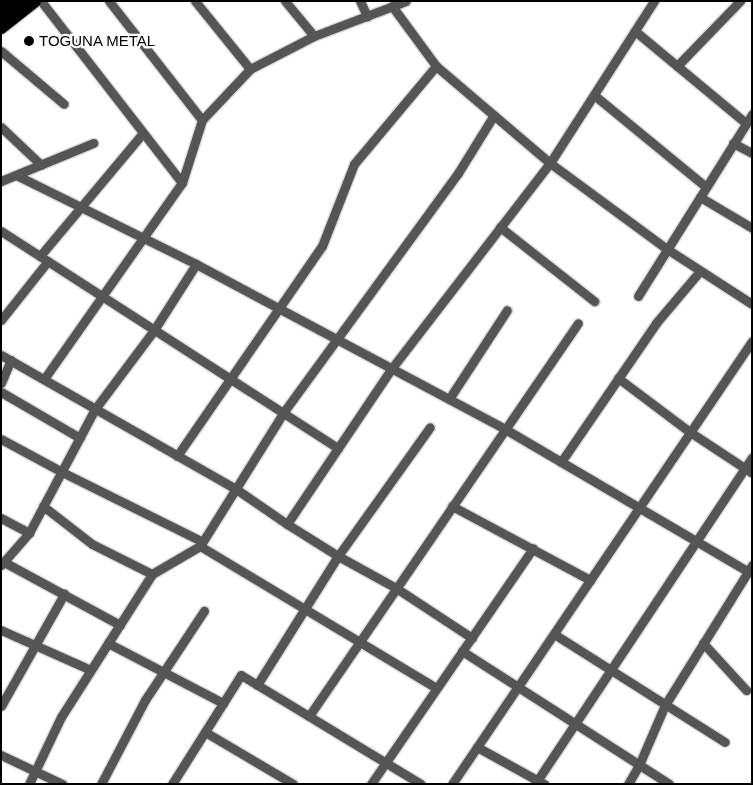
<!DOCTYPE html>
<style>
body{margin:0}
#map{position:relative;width:753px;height:785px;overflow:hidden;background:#fff;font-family:Helvetica,sans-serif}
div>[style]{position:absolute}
.roads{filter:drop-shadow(1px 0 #dbdbdb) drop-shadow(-1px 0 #dbdbdb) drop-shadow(0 1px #dbdbdb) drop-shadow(0 -1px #dbdbdb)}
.minor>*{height:9px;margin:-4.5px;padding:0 4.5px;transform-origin:4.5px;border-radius:4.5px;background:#555}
.trunk>*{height:14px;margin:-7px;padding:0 7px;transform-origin:7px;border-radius:7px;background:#000}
.dots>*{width:14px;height:14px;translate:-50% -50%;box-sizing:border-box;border:2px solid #fff;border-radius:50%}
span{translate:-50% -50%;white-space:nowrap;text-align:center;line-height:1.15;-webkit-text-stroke:4.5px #fff;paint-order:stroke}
.poi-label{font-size:15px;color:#000}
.left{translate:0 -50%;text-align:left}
.frame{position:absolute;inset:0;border:2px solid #000;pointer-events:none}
</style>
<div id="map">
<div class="roads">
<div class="minor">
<div style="left:41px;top:1px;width:230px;rotate:52.2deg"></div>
<div style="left:109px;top:1px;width:151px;rotate:52deg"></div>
<div style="left:195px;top:1px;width:87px;rotate:51deg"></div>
<div style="left:285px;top:1px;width:45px;rotate:50.4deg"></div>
<div style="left:360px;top:1px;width:17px;rotate:65deg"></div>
<div style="left:392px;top:6px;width:74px;rotate:53.7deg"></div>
<div style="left:635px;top:31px;width:144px;rotate:39.7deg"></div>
<div style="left:1px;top:51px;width:82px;rotate:40.1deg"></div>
<div style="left:677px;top:66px;width:91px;rotate:-45.9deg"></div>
<div style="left:594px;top:95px;width:145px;rotate:39.4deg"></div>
<div style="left:1px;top:127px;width:55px;rotate:43.5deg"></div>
<div style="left:733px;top:143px;width:21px;rotate:28deg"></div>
<div style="left:16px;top:175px;width:201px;rotate:26.3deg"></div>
<div style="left:196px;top:264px;width:350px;rotate:28.1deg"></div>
<div style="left:505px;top:429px;width:281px;rotate:30.4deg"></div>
<div style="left:1px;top:181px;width:100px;rotate:-22.4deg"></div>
<div style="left:700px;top:197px;width:61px;rotate:30.8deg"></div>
<div style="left:500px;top:227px;width:120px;rotate:38.2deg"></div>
<div style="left:1px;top:231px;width:401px;rotate:32.8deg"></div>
<div style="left:40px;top:256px;width:160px;rotate:-50.1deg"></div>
<div style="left:638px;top:296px;width:215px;rotate:-57.9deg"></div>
<div style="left:1px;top:320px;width:75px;rotate:-51.5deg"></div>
<div style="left:1px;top:355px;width:271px;rotate:29.7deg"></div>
<div style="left:236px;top:489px;width:62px;rotate:34.5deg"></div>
<div style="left:287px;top:524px;width:60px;rotate:32.1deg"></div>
<div style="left:338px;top:556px;width:66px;rotate:28.9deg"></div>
<div style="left:396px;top:588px;width:91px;rotate:33.3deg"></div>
<div style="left:618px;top:378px;width:90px;rotate:36.9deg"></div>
<div style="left:690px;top:432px;width:74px;rotate:33.5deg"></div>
<div style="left:44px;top:379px;width:240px;rotate:-54.9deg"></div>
<div style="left:182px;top:183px;width:66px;rotate:-72.4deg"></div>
<div style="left:202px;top:120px;width:70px;rotate:-46.7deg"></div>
<div style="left:250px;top:69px;width:72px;rotate:-27.3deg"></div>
<div style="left:314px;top:36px;width:98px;rotate:-20.8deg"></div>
<div style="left:1px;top:383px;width:25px;rotate:-67deg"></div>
<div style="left:1px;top:392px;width:91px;rotate:30.2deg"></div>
<div style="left:449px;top:399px;width:106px;rotate:-56.9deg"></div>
<div style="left:1px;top:439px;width:69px;rotate:28.4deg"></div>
<div style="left:62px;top:472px;width:157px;rotate:26.4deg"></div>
<div style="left:177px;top:456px;width:255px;rotate:-55.4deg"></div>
<div style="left:322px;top:246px;width:88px;rotate:-68.7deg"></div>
<div style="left:354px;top:164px;width:128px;rotate:-50.1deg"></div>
<div style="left:436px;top:66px;width:150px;rotate:40.4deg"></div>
<div style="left:550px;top:163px;width:145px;rotate:36.3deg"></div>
<div style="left:667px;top:249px;width:101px;rotate:32.9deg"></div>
<div style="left:561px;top:462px;width:168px;rotate:-55.6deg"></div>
<div style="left:656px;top:323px;width:68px;rotate:-49.8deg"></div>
<div style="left:43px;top:506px;width:62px;rotate:37.8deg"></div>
<div style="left:92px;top:544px;width:67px;rotate:26.6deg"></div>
<div style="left:452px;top:506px;width:157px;rotate:28.2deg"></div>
<div style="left:1px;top:518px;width:32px;rotate:28deg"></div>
<div style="left:287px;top:524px;width:188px;rotate:-56.1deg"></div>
<div style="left:392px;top:368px;width:259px;rotate:-52.4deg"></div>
<div style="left:550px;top:163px;width:193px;rotate:-57.3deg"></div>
<div style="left:200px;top:546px;width:275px;rotate:31deg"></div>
<div style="left:4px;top:562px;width:132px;rotate:28.5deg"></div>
<div style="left:1px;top:565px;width:43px;rotate:-48.8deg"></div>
<div style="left:29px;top:533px;width:140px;rotate:-62deg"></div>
<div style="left:95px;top:409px;width:99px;rotate:-53.2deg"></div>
<div style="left:154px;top:330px;width:78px;rotate:-57.5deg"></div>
<div style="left:1px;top:630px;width:98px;rotate:24deg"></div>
<div style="left:554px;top:634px;width:202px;rotate:32.3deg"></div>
<div style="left:108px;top:643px;width:130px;rotate:27.6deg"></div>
<div style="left:703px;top:643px;width:64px;rotate:47.5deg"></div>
<div style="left:462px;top:651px;width:246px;rotate:32.7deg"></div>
<div style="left:257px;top:685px;width:152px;rotate:-57.9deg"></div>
<div style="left:338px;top:556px;width:158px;rotate:-54.5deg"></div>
<div style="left:1px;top:706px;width:129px;rotate:-60.6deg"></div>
<div style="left:309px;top:716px;width:476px;rotate:-55.6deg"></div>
<div style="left:205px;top:732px;width:102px;rotate:30.6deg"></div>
<div style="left:477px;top:747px;width:77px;rotate:28.9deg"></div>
<div style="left:1px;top:755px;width:68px;rotate:25.4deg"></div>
<div style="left:29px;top:784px;width:74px;rotate:-64.5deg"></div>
<div style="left:61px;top:717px;width:169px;rotate:-57.5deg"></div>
<div style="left:152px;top:574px;width:56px;rotate:-30.3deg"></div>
<div style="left:200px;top:546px;width:157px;rotate:-58deg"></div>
<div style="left:283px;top:413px;width:297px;rotate:-53.9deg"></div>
<div style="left:458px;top:173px;width:68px;rotate:-58.2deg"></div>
<div style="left:101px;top:784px;width:95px;rotate:-62.4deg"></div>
<div style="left:145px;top:700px;width:107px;rotate:-56.5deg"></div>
<div style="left:172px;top:784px;width:129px;rotate:-57.7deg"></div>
<div style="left:241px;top:675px;width:210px;rotate:31.2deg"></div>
<div style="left:371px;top:784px;width:286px;rotate:-55.5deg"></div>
<div style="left:452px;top:784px;width:535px;rotate:-55.89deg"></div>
<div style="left:535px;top:784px;width:392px;rotate:-56.4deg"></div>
<div style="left:628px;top:784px;width:22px;rotate:-60deg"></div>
<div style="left:639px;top:765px;width:65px;rotate:-66.6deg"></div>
<div style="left:665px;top:705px;width:165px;rotate:-58.1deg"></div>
</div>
<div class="trunk">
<div style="left:1px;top:12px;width:18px;rotate:-38deg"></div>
<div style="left:1px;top:27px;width:42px;rotate:-38.2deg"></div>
</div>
</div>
<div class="dots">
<div style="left:29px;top:41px;background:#000"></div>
</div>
<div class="poi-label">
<span class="left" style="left:39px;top:41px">TOGUNA METAL</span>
</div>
<div class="frame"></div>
</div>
